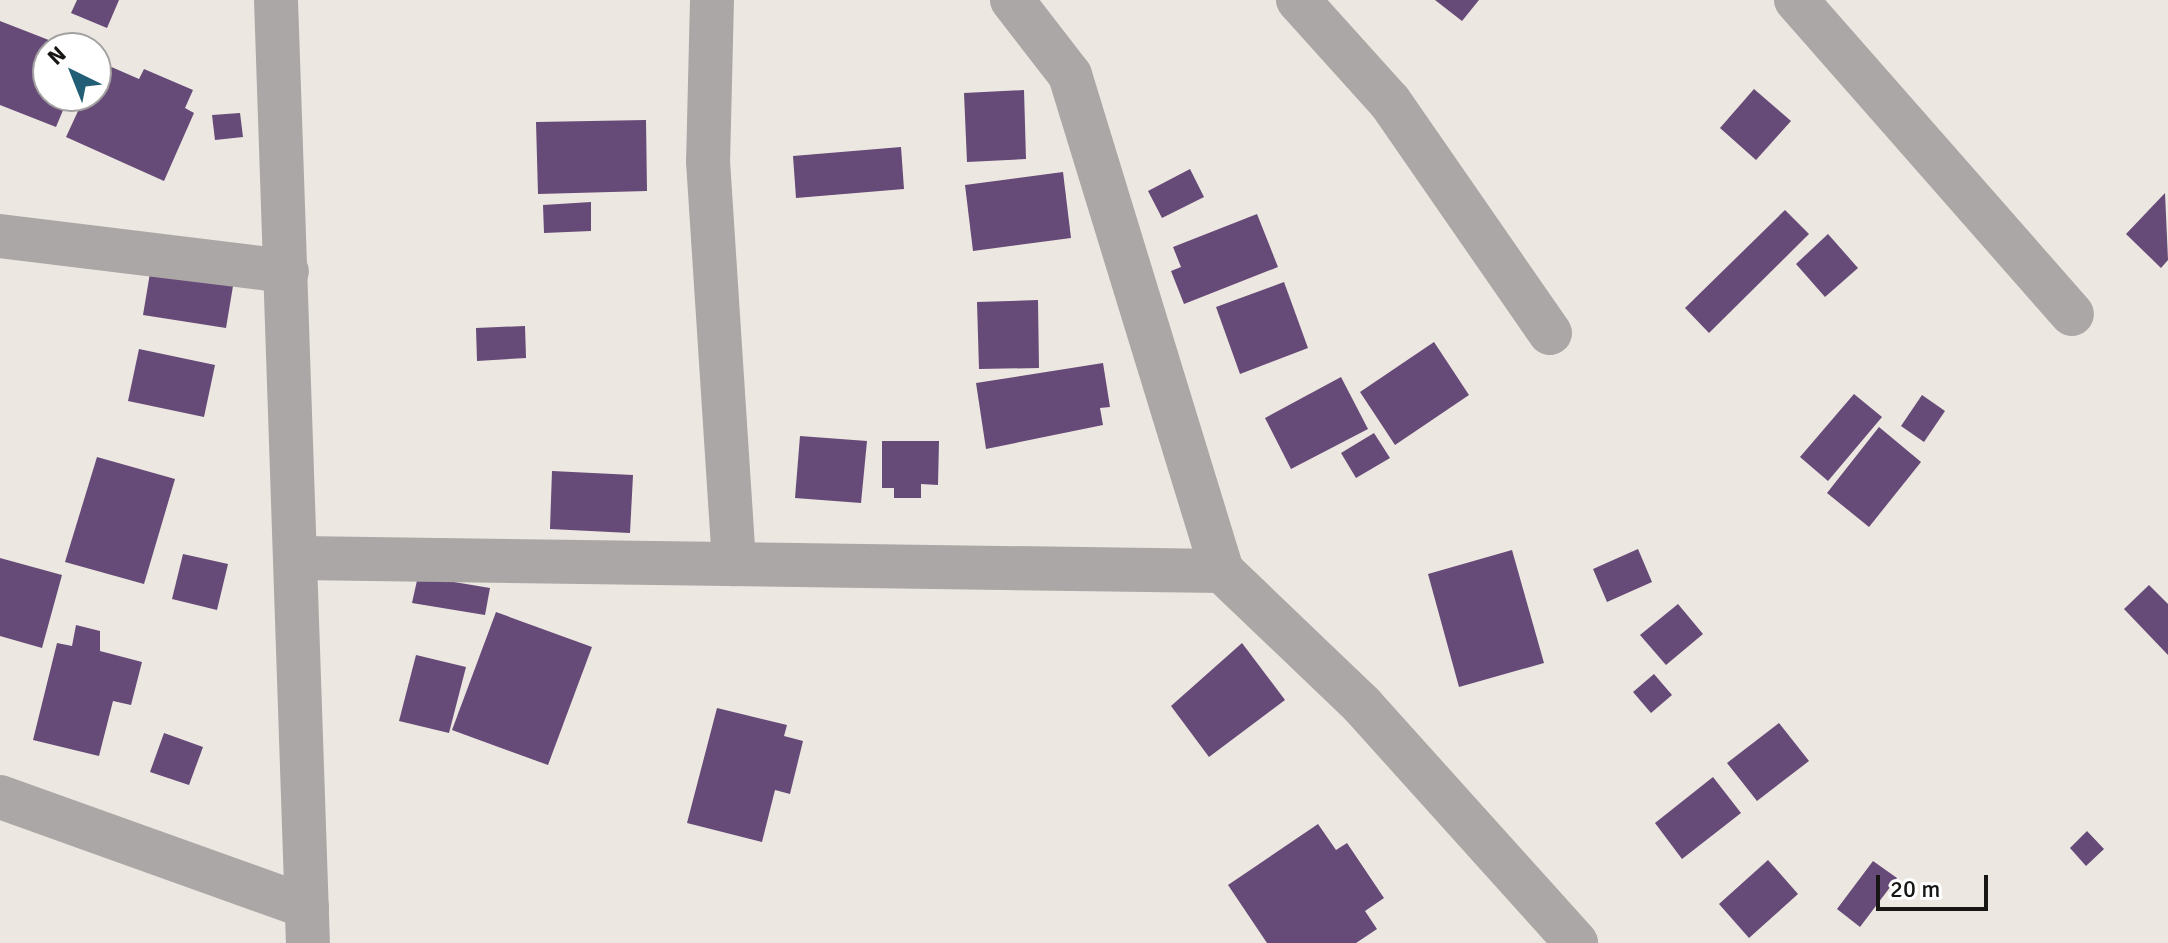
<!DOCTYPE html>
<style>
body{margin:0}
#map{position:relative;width:2168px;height:943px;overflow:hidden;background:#ede7e1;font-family:Signika,sans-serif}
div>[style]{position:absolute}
.building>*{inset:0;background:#664a77}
.minor>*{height:44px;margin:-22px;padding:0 22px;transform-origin:22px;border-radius:22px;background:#aba7a6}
span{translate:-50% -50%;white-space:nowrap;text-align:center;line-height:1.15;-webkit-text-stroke:8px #fff;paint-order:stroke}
.north{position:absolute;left:32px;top:32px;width:80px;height:80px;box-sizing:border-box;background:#fff;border:2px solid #a3a2a1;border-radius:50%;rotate:317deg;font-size:22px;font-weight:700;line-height:32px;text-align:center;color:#181614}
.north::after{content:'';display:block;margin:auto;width:28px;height:36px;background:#225f76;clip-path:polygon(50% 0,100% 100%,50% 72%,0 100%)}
.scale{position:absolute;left:1876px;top:875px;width:112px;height:36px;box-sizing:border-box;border:4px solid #181614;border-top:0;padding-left:10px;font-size:24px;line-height:28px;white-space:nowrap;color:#181614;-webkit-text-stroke:6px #fff;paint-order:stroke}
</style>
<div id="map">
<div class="building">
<div style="clip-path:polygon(77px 0,119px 0,107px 28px,71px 13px)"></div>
<div style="clip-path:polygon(1435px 0,1479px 0,1462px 21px)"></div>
<div style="clip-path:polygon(0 21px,59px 44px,48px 48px,48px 96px,69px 96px,56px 127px,0 105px)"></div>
<div style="clip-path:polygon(100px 62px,139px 79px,144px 69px,193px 90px,185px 108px,194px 113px,164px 181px,66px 137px,85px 96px,96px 96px)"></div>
<div style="clip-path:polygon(1754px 89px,1791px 121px,1756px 160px,1720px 128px)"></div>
<div style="clip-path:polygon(1024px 90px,1026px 159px,967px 162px,964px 93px)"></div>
<div style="clip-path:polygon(240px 113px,243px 137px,215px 140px,212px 115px)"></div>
<div style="clip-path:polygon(646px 120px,647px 191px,538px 194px,536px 122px)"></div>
<div style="clip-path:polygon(901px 147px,904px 189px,796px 198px,793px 156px)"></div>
<div style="clip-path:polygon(1190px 169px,1204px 197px,1162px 218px,1148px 191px)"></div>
<div style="clip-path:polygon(1063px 172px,1071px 238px,973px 251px,965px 185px)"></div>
<div style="clip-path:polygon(2165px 193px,2168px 260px,2161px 268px,2126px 234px)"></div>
<div style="clip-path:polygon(591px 202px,591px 231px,544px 233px,543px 205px)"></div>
<div style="clip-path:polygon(1785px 210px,1809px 234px,1709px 333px,1685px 308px)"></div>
<div style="clip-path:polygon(1257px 214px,1278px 267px,1184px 304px,1171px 271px,1181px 267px,1173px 247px)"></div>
<div style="clip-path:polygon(1828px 234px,1858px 268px,1825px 297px,1796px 264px)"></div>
<div style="clip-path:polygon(151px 267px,234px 280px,226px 328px,143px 315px)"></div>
<div style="clip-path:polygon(1284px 282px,1308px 348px,1240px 374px,1216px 307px)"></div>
<div style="clip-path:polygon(1038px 300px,1039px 368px,979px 369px,977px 302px)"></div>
<div style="clip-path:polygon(525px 326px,526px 358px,477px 361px,476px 328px)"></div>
<div style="clip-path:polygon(1434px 342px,1469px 395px,1395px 445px,1360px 392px)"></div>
<div style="clip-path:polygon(139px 349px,215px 365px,204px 417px,128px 401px)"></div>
<div style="clip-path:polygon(1103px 363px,1110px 407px,1100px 408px,1103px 425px,986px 449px,976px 383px)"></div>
<div style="clip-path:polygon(1341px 377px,1368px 429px,1291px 469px,1265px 418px)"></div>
<div style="clip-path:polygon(1854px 394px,1882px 417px,1828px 481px,1800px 457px)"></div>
<div style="clip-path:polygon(1922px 395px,1945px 411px,1924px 442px,1901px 426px)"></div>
<div style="clip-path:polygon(1879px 427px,1921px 462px,1869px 527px,1827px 493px)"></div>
<div style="clip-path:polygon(1374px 433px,1390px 458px,1356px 478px,1341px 453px)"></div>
<div style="clip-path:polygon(800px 436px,867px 441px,861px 503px,795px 498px)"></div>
<div style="clip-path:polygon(882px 441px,939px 441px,938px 485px,921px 484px,921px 498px,894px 498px,894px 488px,882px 488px)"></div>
<div style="clip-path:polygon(97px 457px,175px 479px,144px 584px,65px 562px)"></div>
<div style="clip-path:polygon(552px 471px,633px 475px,630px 533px,550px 529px)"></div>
<div style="clip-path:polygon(1638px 549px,1652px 582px,1607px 602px,1593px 569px)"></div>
<div style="clip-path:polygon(1512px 550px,1544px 663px,1459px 687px,1428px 574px)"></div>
<div style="clip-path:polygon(183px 554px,228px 564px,217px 610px,172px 599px)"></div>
<div style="clip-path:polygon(0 558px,62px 575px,42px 648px,0 636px)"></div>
<div style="clip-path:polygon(418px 576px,490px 588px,485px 615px,412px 603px)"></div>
<div style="clip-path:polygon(2149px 585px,2168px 604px,2168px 655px,2124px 609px)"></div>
<div style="clip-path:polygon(1678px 604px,1703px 634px,1666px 665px,1640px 635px)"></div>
<div style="clip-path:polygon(496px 612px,592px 647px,548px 765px,452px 730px)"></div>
<div style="clip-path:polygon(76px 625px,100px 631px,100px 651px,142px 662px,131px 705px,113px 701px,99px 756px,33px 740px,57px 643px,72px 646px)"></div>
<div style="clip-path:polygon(1242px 643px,1285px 700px,1209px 757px,1171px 706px)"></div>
<div style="clip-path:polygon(416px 655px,466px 667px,449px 733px,399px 721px)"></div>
<div style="clip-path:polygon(1654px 674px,1672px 695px,1651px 713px,1633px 692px)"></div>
<div style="clip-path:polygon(717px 708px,787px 725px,784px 736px,803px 741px,790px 794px,775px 790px,762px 842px,687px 823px)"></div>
<div style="clip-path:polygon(1779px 723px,1809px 761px,1757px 801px,1727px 763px)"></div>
<div style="clip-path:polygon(164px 733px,203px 747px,189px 785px,150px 772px)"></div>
<div style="clip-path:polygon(1713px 777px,1741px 813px,1682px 859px,1655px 823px)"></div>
<div style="clip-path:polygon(1318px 824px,1336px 850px,1347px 843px,1384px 898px,1365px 911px,1377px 929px,1356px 943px,1267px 943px,1228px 885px)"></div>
<div style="clip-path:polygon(2087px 831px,2104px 849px,2086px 866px,2070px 848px)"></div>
<div style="clip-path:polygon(1768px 860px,1798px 894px,1749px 938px,1719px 904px)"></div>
<div style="clip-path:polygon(1873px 861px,1897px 878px,1860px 927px,1837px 909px)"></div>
</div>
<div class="minor">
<div style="left:276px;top:0;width:944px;rotate:88.06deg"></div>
<div style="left:712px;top:0;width:161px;rotate:91.4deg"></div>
<div style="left:708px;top:161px;width:404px;rotate:86.3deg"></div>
<div style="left:1012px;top:0;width:95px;rotate:52.3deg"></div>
<div style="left:1070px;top:75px;width:519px;rotate:72.96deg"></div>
<div style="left:1298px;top:0;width:137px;rotate:48deg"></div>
<div style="left:1390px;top:102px;width:281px;rotate:55.3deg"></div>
<div style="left:1796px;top:0;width:418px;rotate:48.7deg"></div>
<div style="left:0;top:236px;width:289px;rotate:7deg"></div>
<div style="left:300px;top:558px;width:922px;rotate:0.81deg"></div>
<div style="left:1222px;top:571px;width:194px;rotate:43.7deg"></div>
<div style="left:1362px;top:705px;width:320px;rotate:48deg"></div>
<div style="left:0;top:797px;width:326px;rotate:19.7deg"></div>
</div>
<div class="north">N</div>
<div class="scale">20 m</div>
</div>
